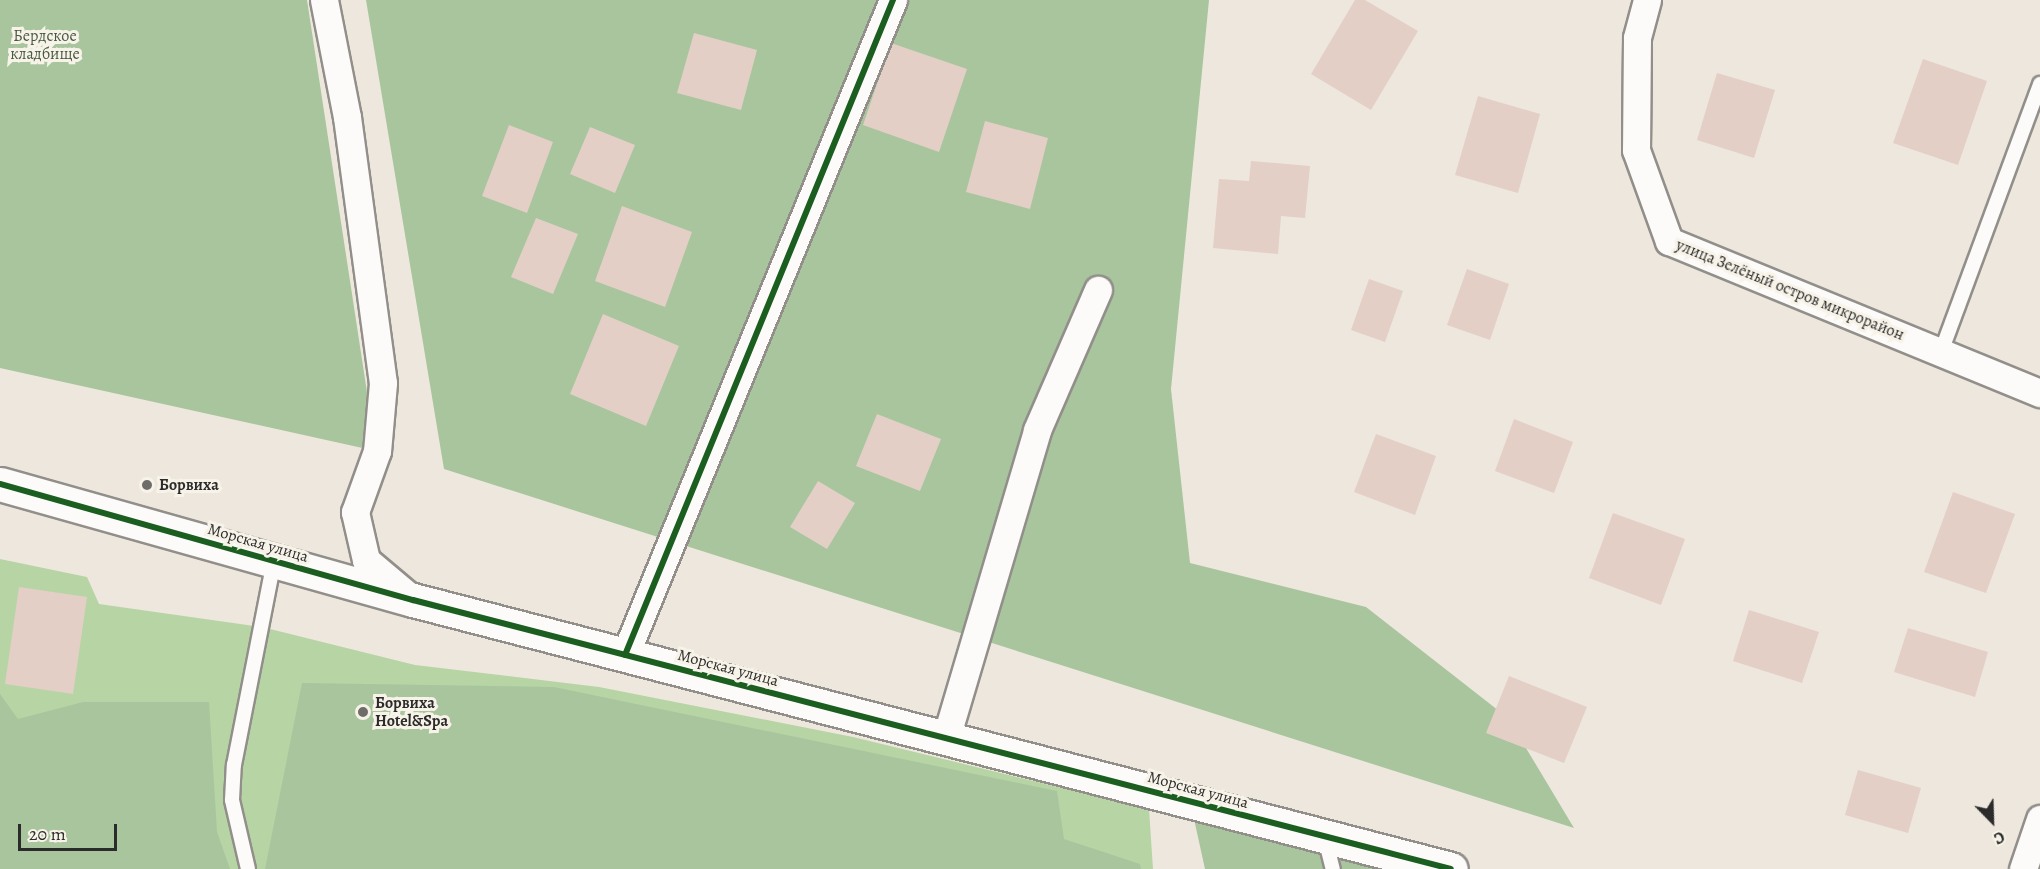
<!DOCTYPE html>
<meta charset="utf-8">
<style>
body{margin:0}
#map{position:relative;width:2040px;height:869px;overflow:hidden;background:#eee7dd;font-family:Alegreya,serif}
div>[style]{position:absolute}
.green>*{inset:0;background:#b7d4a5}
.forest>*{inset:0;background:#a8c59d}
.building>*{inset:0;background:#e3cfc6}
.roads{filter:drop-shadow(2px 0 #928f8a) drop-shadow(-2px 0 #928f8a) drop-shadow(0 2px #928f8a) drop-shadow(0 -2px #928f8a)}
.lane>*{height:14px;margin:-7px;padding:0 7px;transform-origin:7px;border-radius:7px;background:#fcfbfa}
.street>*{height:27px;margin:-13.5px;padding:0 13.5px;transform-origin:13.5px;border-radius:13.5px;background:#fcfbfa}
.secondary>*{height:33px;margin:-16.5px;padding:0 16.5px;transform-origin:16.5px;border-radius:16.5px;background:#fcfbfa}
.cycleway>*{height:6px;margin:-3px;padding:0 3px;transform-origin:3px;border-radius:3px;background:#1b5e20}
.dots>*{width:16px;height:16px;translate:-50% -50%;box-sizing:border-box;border:3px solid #f7f3e8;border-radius:50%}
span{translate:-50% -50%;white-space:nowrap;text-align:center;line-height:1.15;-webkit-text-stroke:6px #f7f3e8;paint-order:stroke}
.park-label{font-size:16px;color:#485942}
.street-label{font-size:16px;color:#2b2b2b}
.poi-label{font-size:16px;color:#2b2b2b;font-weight:700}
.left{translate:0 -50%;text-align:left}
.north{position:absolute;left:1962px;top:791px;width:60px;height:60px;-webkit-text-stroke:4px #f7f3e8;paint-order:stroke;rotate:157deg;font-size:16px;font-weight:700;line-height:24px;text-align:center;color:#2b2b2b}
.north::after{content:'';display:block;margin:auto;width:21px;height:27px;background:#2b2b2b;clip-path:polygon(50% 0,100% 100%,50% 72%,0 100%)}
.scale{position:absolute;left:18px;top:824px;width:99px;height:27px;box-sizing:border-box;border:3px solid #2b2b2b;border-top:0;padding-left:8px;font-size:18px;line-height:21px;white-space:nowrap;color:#2b2b2b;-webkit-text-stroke:4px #f7f3e8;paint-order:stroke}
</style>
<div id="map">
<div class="green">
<div style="clip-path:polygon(0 559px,87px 577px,99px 604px,262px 627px,415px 665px,599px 687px,853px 737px,1149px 809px,1153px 869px,0 869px)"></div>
</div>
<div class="forest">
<div style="clip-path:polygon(0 0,307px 0,376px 451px,0 368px)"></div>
<div style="clip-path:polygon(366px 0,1209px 0,1171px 389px,1190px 563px,1366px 607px,1508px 718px,1574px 828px,444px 469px)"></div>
<div style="clip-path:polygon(302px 683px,554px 687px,1057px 791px,1064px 839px,1140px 864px,1141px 869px,265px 869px)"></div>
<div style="clip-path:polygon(0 694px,18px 719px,83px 702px,209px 702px,217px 832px,230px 869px,0 869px)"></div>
<div style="clip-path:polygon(1194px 819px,1386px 869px,1205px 869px)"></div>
</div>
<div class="building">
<div style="clip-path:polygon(1355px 0,1365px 0,1418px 31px,1371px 110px,1311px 74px)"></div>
<div style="clip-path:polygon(694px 33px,757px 50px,741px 110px,677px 93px)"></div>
<div style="clip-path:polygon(891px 43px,967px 69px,939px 152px,863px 125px)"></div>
<div style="clip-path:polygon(1923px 59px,1987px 81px,1958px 165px,1893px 143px)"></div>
<div style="clip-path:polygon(1717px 73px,1775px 90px,1754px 158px,1697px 140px)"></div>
<div style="clip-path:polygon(1478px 96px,1540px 114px,1518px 193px,1455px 175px)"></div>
<div style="clip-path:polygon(985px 121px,1048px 138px,1030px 209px,966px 192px)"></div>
<div style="clip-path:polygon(509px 125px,553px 142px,527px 213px,482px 196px)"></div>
<div style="clip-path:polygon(590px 127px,635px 145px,615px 193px,570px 174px)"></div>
<div style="clip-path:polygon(1251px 161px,1310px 166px,1305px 218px,1281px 216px,1278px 254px,1213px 248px,1219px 179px,1249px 181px)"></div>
<div style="clip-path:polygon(622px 206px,692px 232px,665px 307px,595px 281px)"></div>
<div style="clip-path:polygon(536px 218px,578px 234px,553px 294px,511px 277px)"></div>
<div style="clip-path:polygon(1467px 269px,1509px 284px,1490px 340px,1447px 325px)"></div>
<div style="clip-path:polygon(1369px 279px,1403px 291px,1385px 342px,1351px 330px)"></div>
<div style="clip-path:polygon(603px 314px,679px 346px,646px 426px,570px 394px)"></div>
<div style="clip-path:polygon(877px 414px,941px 439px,920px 491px,856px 466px)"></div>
<div style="clip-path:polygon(1514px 419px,1573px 442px,1554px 493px,1495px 471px)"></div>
<div style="clip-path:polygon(1376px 434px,1436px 456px,1415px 515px,1354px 492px)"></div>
<div style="clip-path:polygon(818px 481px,855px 503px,827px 549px,790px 527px)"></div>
<div style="clip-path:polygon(1953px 492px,2015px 514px,1986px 593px,1924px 572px)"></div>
<div style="clip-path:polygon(1613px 513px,1685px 539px,1661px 605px,1589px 578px)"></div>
<div style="clip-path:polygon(19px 587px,87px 597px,73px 694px,5px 684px)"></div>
<div style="clip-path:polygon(1749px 610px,1819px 632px,1802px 683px,1733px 661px)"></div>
<div style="clip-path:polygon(1908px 628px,1988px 652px,1975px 697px,1894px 672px)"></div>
<div style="clip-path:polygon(1509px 676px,1587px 707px,1564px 763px,1486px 733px)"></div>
<div style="clip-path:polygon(1858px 770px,1921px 788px,1908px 833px,1845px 815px)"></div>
</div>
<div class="roads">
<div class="lane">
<div style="left:1941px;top:352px;width:286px;rotate:-69.7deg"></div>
<div style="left:1325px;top:838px;width:32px;rotate:76deg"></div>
<div style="left:248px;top:869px;width:71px;rotate:-103.1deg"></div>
<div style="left:232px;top:800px;width:35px;rotate:-87deg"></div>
<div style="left:234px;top:765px;width:208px;rotate:-78.9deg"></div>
</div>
<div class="street">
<div style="left:324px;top:0;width:119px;rotate:78.9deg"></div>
<div style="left:347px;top:117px;width:268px;rotate:82.3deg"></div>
<div style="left:383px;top:383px;width:68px;rotate:95deg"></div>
<div style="left:377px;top:451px;width:65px;rotate:109.8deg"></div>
<div style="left:355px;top:512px;width:49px;rotate:77.1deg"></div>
<div style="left:366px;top:560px;width:57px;rotate:40.1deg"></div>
<div style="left:1647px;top:0;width:39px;rotate:105deg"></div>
<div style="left:1637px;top:38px;width:112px;rotate:90.5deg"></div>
<div style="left:1636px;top:150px;width:97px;rotate:70.1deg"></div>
<div style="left:1669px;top:241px;width:401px;rotate:22.3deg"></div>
<div style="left:625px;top:655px;width:708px;rotate:-67.75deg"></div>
<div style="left:946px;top:738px;width:321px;rotate:-73.5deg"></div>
<div style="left:1037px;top:430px;width:153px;rotate:-66.5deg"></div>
<div style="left:2023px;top:869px;width:53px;rotate:-71.2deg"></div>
</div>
<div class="secondary">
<div style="left:0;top:484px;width:429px;rotate:15.7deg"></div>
<div style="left:413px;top:600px;width:1072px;rotate:14.53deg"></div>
</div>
</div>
<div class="cycleway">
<div style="left:0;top:484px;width:429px;rotate:15.7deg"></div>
<div style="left:413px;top:600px;width:1072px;rotate:14.53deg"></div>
<div style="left:625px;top:655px;width:708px;rotate:-67.75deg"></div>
</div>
<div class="dots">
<div style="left:147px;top:485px;background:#6f6d69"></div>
<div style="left:363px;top:712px;background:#6f6d69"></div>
</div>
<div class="park-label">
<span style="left:45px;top:45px">Бердское<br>кладбище</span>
</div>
<div class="street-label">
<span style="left:1790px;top:290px;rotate:22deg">улица Зелёный остров микрорайон</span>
<span style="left:258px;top:543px;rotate:16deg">Морская улица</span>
<span style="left:728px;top:668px;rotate:15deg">Морская улица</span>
<span style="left:1198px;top:790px;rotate:15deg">Морская улица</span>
</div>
<div class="poi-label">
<span class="left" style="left:159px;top:485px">Борвиха</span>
<span class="left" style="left:375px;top:712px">Борвиха<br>Hotel&amp;Spa</span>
</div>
<div class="north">С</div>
<div class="scale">20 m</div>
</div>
